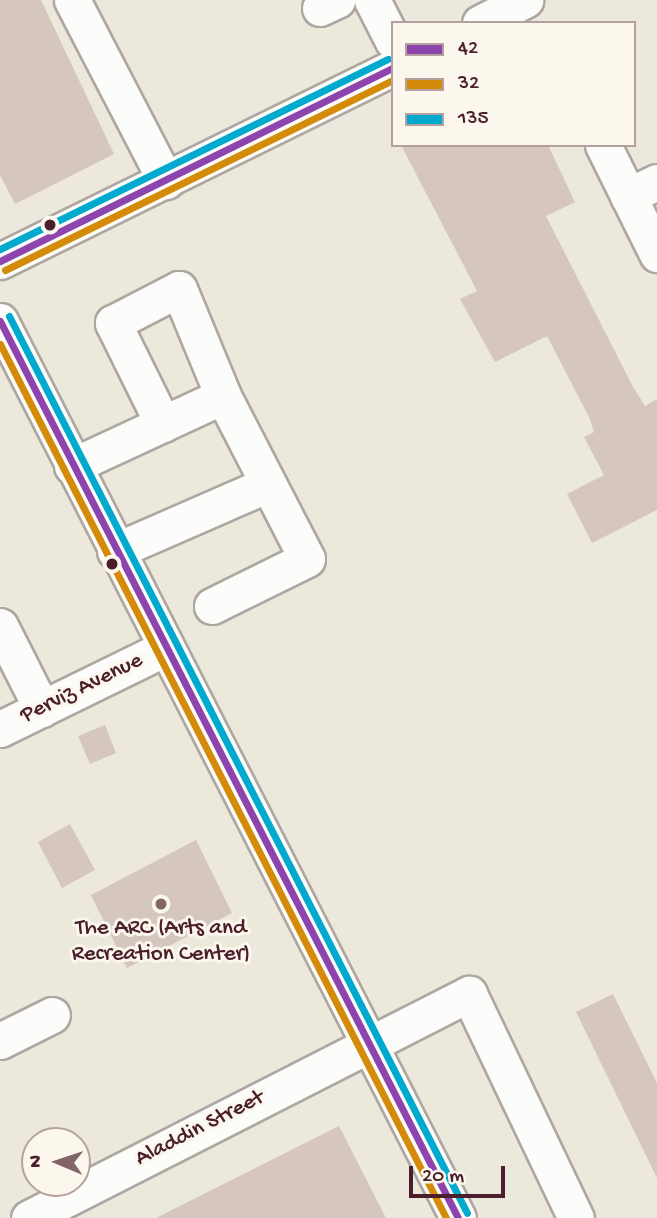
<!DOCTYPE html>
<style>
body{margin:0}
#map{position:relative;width:657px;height:1218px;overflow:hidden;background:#ece8dc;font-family:"Gochi Hand",sans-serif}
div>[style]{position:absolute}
.building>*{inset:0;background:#d5c6be}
.roads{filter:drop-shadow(2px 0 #aea6a1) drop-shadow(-2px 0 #aea6a1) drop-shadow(0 2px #aea6a1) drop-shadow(0 -2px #aea6a1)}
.minor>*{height:35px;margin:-17.5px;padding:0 17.5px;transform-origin:17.5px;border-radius:17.5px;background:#fcfcfa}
.bus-1>*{height:7px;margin:-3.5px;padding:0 3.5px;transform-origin:3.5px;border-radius:3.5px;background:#8e44ad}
.bus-2>*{height:7px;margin:-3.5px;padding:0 3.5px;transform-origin:3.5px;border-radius:3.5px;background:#d48b09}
.bus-3>*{height:7px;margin:-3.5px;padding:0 3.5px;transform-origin:3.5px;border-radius:3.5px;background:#00a9ce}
.dots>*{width:19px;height:19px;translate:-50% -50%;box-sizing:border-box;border:4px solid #fbf7ec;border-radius:50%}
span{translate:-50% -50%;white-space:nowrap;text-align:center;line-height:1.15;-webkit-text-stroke:6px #fbf7ec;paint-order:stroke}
.street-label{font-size:23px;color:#4a1f2b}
.poi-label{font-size:23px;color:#4a1f2b}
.legend{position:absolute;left:391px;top:21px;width:245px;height:126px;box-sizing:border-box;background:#fbf7ec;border:2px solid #b4a19f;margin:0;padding:9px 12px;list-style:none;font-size:21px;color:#4a1f2b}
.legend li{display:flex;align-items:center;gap:14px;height:35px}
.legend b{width:35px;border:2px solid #b4a19f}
.north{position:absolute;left:21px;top:1127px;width:70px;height:70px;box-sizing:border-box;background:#fbf7ec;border:2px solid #b4a19f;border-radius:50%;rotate:272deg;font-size:19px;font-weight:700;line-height:28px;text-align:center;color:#4a1f2b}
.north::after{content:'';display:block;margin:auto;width:24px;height:32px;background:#836569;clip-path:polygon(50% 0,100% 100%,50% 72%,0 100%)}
.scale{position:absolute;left:409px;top:1166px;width:96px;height:32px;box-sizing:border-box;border:4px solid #4a1f2b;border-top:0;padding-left:9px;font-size:21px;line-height:24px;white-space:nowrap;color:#4a1f2b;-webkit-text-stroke:5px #fbf7ec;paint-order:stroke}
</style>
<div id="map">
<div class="building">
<div style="clip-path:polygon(0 0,41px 0,114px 154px,15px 204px,0 175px)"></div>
<div style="clip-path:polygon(401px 145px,548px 145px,575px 202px,546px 216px,632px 385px,645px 406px,657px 399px,657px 510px,592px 543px,567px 494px,604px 475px,584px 437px,594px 432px,590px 419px,547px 336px,495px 362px,460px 299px,477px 291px)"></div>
<div style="clip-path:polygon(105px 725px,116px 753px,90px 764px,78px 736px)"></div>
<div style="clip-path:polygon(70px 824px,95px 870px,62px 888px,38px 842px)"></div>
<div style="clip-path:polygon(196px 840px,232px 913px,127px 968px,91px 895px)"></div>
<div style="clip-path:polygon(613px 994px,657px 1083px,657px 1178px,576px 1012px)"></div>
<div style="clip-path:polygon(339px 1126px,386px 1218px,156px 1218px)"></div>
</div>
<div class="roads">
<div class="minor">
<div style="left:72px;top:0;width:204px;rotate:62.6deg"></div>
<div style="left:372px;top:0;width:46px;rotate:62.9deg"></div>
<div style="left:320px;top:8px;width:19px;rotate:-25deg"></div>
<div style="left:480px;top:23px;width:51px;rotate:-27.1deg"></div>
<div style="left:603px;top:145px;width:122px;rotate:63.6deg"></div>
<div style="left:628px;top:196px;width:32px;rotate:-26deg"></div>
<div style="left:0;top:261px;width:438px;rotate:-26.2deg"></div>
<div style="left:0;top:321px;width:1007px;rotate:62.95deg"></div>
<div style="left:163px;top:424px;width:113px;rotate:-116.3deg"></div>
<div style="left:113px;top:323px;width:74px;rotate:-27.3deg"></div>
<div style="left:179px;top:289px;width:116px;rotate:67.6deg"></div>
<div style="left:223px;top:396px;width:183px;rotate:62.7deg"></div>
<div style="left:307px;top:559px;width:106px;rotate:153.7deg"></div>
<div style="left:72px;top:466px;width:166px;rotate:-24.9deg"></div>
<div style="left:115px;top:551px;width:167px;rotate:-23.6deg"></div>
<div style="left:0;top:626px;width:93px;rotate:63.2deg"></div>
<div style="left:0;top:729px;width:182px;rotate:-26.1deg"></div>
<div style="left:0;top:1041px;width:58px;rotate:-26.6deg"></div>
<div style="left:29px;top:1218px;width:494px;rotate:-27deg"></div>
<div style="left:469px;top:994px;width:248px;rotate:64.5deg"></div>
</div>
</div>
<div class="bus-1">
<div style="left:0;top:261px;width:438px;rotate:-26.2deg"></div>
<div style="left:0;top:321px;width:1007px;rotate:62.95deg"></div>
</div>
<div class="bus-2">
<div style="left:5px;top:270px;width:432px;rotate:-26.1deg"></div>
<div style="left:0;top:344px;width:981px;rotate:62.96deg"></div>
</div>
<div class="bus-3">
<div style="left:0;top:249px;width:432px;rotate:-26.1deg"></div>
<div style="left:9px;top:316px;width:1007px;rotate:62.95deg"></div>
</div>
<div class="dots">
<div style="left:50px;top:225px;background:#4a1f2b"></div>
<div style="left:112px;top:564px;background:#4a1f2b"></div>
<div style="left:161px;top:904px;background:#836569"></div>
</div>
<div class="street-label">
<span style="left:82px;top:689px;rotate:-26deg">Perviz Avenue</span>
<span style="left:200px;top:1129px;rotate:-27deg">Aladdin Street</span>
</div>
<div class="poi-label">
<span style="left:161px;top:942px">The ARC (Arts and<br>Recreation Center)</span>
</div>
<ul class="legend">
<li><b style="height:9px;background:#8e44ad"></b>42</li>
<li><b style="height:9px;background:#d48b09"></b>32</li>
<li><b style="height:9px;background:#00a9ce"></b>135</li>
</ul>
<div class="north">N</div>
<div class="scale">20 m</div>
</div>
